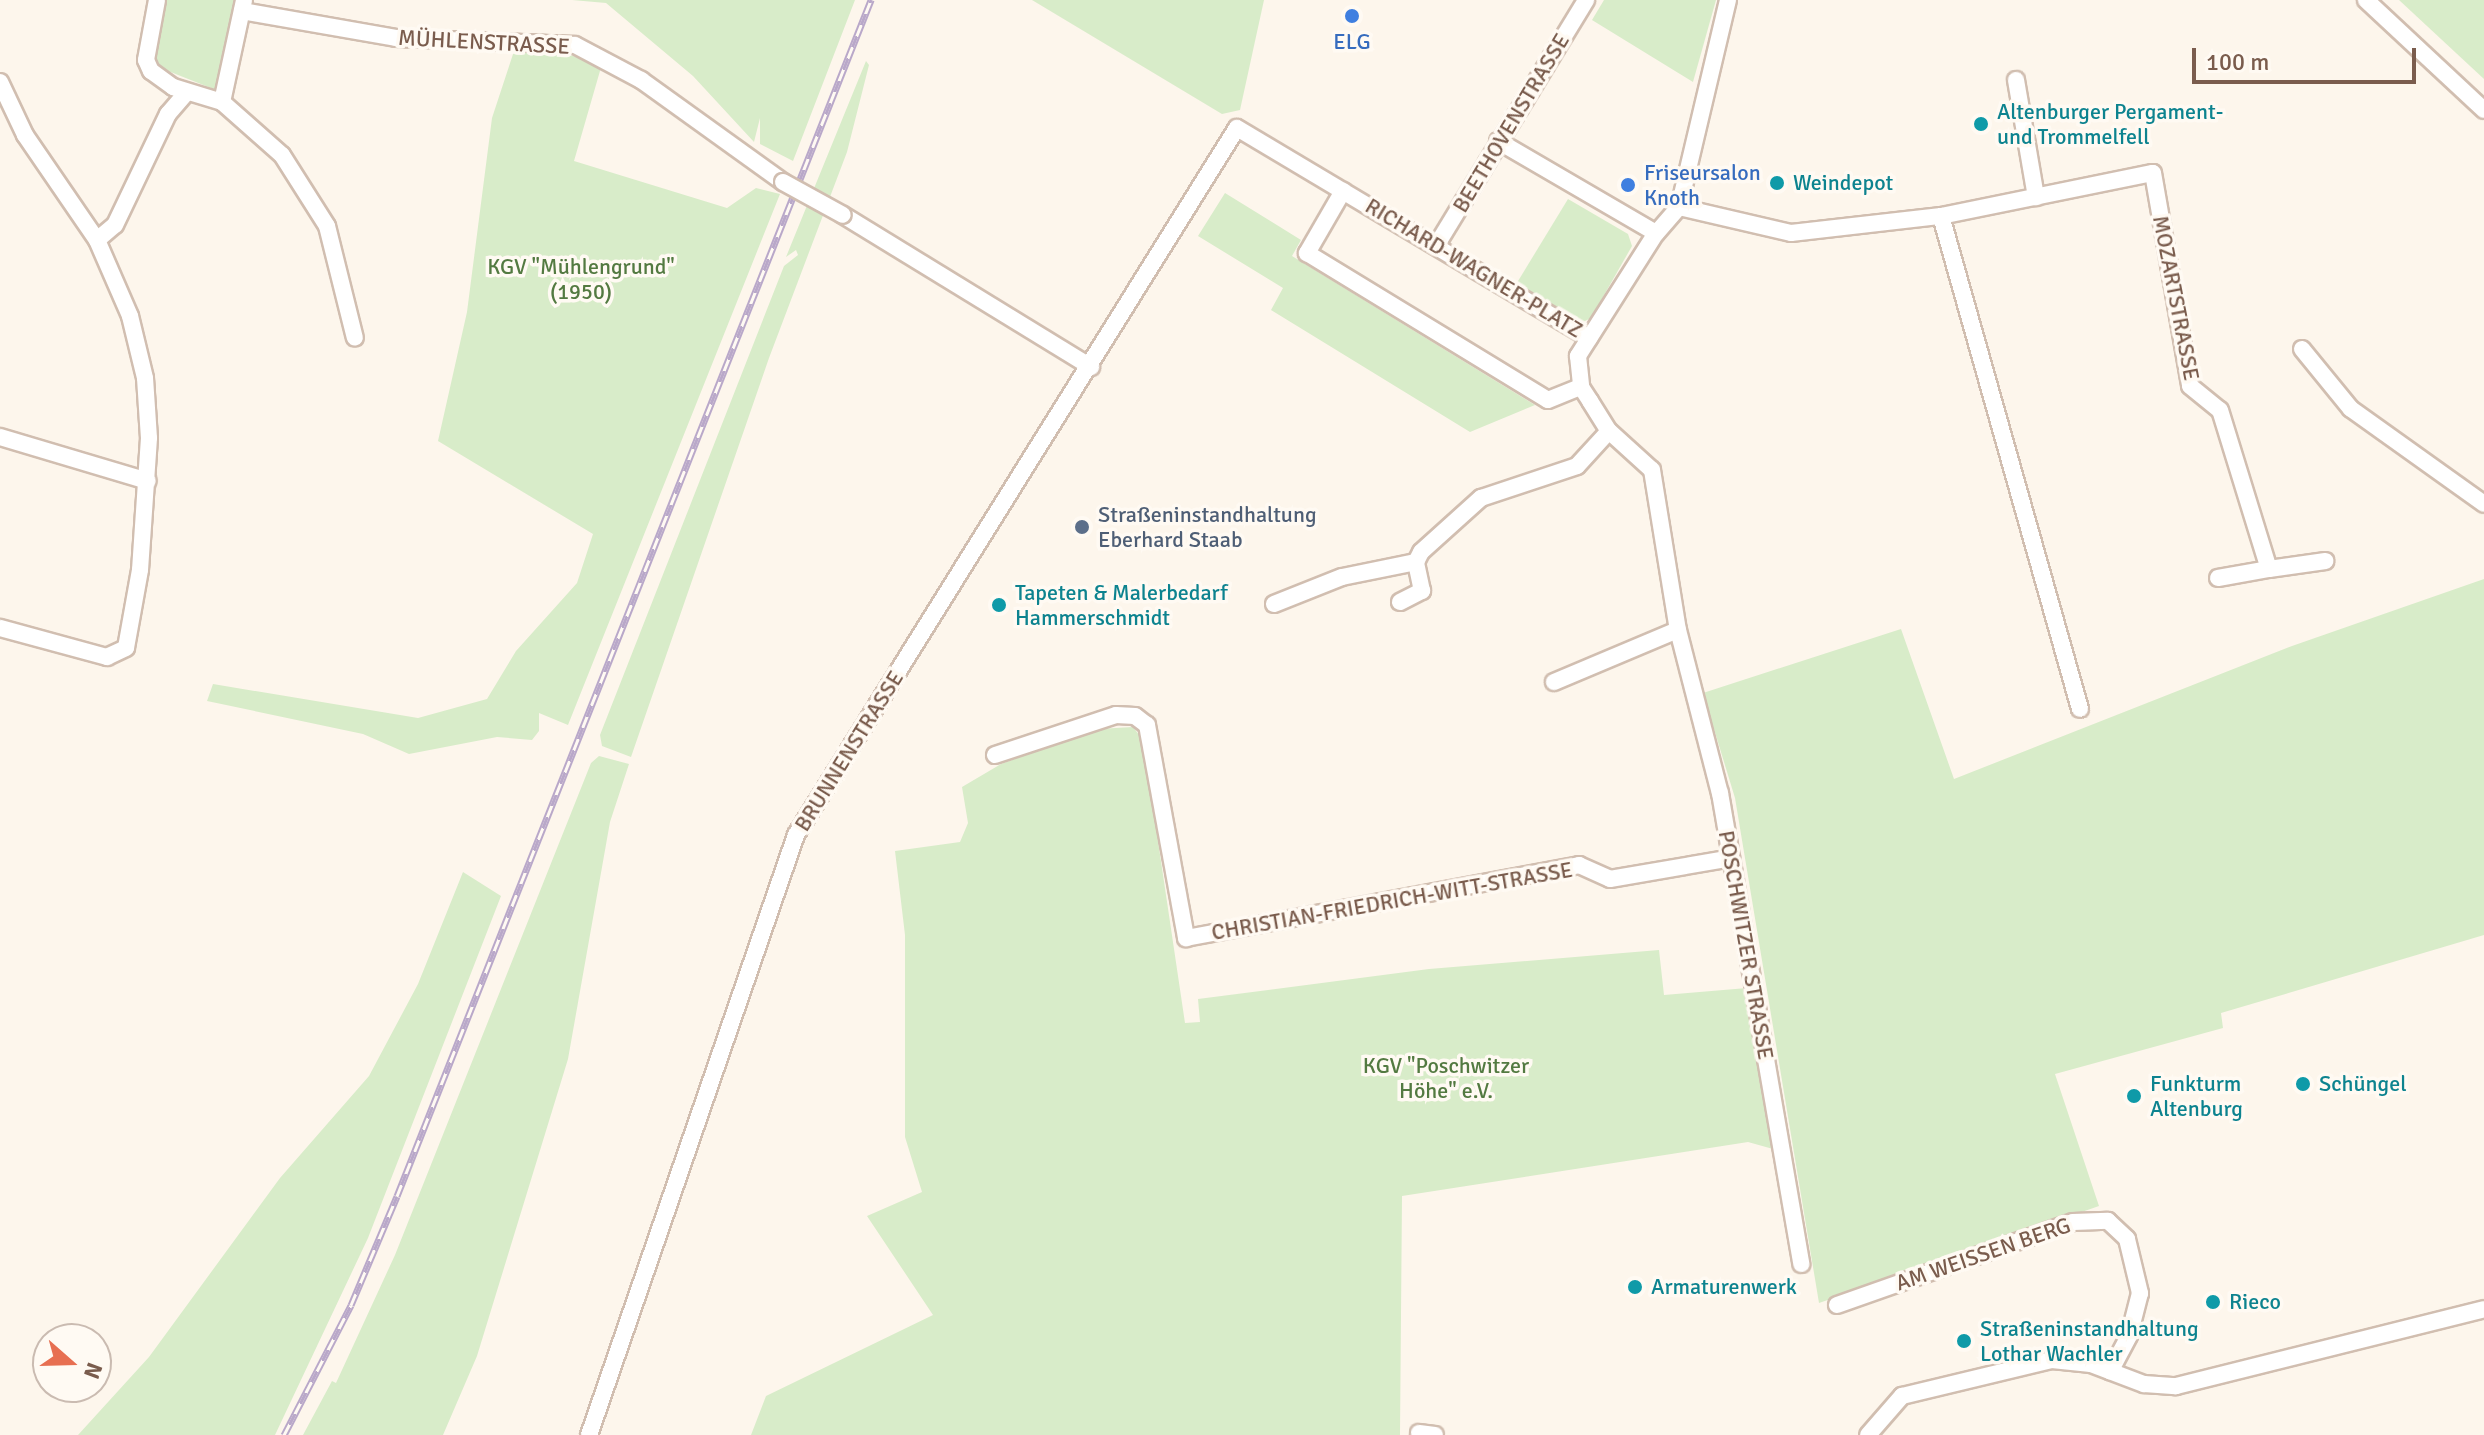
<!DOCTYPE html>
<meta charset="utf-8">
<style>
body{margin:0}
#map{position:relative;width:2484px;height:1435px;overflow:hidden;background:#fdf6ec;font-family:Signika,sans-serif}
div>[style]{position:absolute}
.green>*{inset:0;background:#d8ecc9}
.roads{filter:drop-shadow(2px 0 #d1beb0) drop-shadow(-2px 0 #d1beb0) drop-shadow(0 2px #d1beb0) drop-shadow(0 -2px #d1beb0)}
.minor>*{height:16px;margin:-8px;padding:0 8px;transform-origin:8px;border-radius:8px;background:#fff}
.rail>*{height:7px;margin-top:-3.5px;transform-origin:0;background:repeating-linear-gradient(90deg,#fffaf3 0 12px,#b9a8c9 0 24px);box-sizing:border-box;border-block:2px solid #b9a8c9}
.bridges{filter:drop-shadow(2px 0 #d1beb0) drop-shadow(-2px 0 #d1beb0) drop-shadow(0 2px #d1beb0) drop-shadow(0 -2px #d1beb0)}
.minor-bridge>*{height:16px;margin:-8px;padding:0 8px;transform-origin:8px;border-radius:8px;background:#fff}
.dots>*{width:22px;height:22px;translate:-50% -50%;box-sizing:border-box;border:4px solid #fffaf3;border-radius:50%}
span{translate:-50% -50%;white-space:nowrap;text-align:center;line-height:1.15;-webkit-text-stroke:7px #fffaf3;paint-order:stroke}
.street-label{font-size:22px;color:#7a5c4d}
.shop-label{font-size:22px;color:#366cbe}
.left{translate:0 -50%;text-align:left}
.culture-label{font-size:22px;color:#0d838f}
.park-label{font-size:22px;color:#537a41}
.service-label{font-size:22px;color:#4e5e75}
.north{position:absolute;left:32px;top:1323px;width:80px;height:80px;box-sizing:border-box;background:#fffaf3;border:2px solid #cabbb1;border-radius:50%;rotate:110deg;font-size:22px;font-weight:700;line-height:32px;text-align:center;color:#7a5c4d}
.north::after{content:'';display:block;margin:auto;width:28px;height:36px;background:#e76f51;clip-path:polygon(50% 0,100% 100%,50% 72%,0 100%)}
.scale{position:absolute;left:2192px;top:48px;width:224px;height:36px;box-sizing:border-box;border:4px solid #7a5c4d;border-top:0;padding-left:10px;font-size:24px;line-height:28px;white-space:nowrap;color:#7a5c4d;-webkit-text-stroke:6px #fffaf3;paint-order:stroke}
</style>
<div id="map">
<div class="green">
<div style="clip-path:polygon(163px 0,236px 0,216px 90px,163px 69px,155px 61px,152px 51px)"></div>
<div style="clip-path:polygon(572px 0,855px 0,793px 161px,760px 144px,760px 118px,754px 142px,693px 76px,606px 3px)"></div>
<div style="clip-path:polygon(1032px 0,1264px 0,1240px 110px,1222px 114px)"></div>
<div style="clip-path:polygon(1604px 0,1716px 0,1693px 82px,1592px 20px)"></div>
<div style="clip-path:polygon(2399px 0,2484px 0,2484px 79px)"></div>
<div style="clip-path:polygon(515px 48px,555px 51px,602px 64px,574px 161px,727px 208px,756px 188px,780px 194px,568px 725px,539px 713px,539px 731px,532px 740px,497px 737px,409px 754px,363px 734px,207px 701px,213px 684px,418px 718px,487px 699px,516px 651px,577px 583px,593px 534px,438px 441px,467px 312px,492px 118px)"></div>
<div style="clip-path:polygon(866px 61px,869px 65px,847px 152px,769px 358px,631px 757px,602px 746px,600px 735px,784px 266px,798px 255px,796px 250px,786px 257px)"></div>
<div style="clip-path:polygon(1225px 193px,1301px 240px,1292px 256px,1535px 405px,1470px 432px,1271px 310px,1283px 288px,1198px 236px)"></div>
<div style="clip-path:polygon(1568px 199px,1628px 234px,1632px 246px,1591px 318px,1579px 324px,1515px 286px)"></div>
<div style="clip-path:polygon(2484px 579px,2484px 935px,2221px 1013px,2223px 1028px,2055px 1074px,2099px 1206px,1819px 1303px,1735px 798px,1703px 693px,1901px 629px,1954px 779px,2292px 646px)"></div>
<div style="clip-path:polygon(1133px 727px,1143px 740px,1185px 1023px,1200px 1022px,1198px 999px,1429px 969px,1659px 950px,1664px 995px,1747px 988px,1773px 1149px,1748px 1142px,1402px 1196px,1400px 1435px,751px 1435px,766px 1396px,933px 1315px,867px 1216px,922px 1192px,905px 1137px,905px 935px,895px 851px,960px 842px,968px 823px,962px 787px,1001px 764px,1098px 729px)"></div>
<div style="clip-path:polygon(599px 756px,629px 764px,610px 822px,568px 1059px,477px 1356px,443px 1435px,303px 1435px,332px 1381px,336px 1383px,395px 1255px,591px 763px)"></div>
<div style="clip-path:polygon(463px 872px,501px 896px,368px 1238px,275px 1435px,78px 1435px,149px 1357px,280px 1178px,369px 1076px,418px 984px)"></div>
</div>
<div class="roads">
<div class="minor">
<div style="left:157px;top:0;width:61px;rotate:100.4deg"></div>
<div style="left:146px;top:60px;width:12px;rotate:66deg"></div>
<div style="left:151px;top:71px;width:27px;rotate:36deg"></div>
<div style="left:173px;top:87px;width:51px;rotate:17deg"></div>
<div style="left:222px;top:102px;width:104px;rotate:-77.8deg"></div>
<div style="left:1728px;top:0;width:213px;rotate:103.3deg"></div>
<div style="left:1679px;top:207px;width:35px;rotate:131deg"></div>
<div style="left:1656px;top:233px;width:146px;rotate:122.4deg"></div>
<div style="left:1578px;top:356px;width:31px;rotate:84deg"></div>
<div style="left:1581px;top:387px;width:17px;rotate:57deg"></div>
<div style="left:1590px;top:401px;width:36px;rotate:58deg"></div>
<div style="left:1609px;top:431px;width:58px;rotate:42.2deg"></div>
<div style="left:1652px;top:470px;width:162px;rotate:80.8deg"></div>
<div style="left:1678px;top:630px;width:168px;rotate:75.6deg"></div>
<div style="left:1720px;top:793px;width:478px;rotate:80.2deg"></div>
<div style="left:2366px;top:0;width:161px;rotate:43deg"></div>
<div style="left:242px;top:11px;width:156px;rotate:9.9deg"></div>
<div style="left:396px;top:38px;width:179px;rotate:2.2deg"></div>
<div style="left:575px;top:45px;width:75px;rotate:27.9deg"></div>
<div style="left:641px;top:80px;width:175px;rotate:35.7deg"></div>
<div style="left:2016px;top:80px;width:119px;rotate:80.3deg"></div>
<div style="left:0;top:82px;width:59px;rotate:64.7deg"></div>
<div style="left:25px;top:135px;width:127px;rotate:55.6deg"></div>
<div style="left:97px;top:240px;width:83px;rotate:66.5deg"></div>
<div style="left:130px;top:316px;width:64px;rotate:76.4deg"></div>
<div style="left:145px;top:378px;width:60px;rotate:86.2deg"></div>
<div style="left:149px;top:438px;width:132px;rotate:93.9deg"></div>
<div style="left:140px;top:570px;width:79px;rotate:100.2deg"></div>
<div style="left:126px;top:648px;width:21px;rotate:155deg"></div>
<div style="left:107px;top:657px;width:111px;rotate:-164.8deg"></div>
<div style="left:222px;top:102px;width:80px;rotate:41.5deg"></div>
<div style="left:282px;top:155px;width:84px;rotate:57.6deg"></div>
<div style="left:327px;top:226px;width:115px;rotate:76deg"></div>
<div style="left:1498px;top:141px;width:183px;rotate:30.2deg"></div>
<div style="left:1343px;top:191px;width:72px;rotate:120.1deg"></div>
<div style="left:1307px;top:253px;width:282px;rotate:31.4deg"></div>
<div style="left:1548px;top:400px;width:35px;rotate:-22deg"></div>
<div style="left:1679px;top:207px;width:115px;rotate:13.1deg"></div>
<div style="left:1791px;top:233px;width:151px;rotate:-6.5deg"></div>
<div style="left:1941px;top:216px;width:216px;rotate:-11.5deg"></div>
<div style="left:2153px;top:173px;width:216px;rotate:80.1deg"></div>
<div style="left:2190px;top:386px;width:38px;rotate:39deg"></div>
<div style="left:2220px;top:410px;width:166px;rotate:72.9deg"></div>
<div style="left:2269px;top:569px;width:57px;rotate:-8.1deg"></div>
<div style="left:843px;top:215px;width:291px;rotate:31.5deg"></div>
<div style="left:1941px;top:216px;width:512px;rotate:74.25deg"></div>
<div style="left:97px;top:240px;width:23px;rotate:-40deg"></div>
<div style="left:115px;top:225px;width:123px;rotate:-64.5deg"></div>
<div style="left:168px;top:114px;width:28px;rotate:-49deg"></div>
<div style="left:1436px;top:246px;width:288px;rotate:-58.6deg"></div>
<div style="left:2302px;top:349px;width:77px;rotate:50.8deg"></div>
<div style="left:2351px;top:409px;width:163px;rotate:35.5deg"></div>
<div style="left:0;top:437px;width:154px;rotate:16.6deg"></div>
<div style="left:2218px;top:578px;width:52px;rotate:-10deg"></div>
<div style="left:1400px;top:602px;width:25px;rotate:-27deg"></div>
<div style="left:1422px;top:591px;width:30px;rotate:-102deg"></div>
<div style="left:1416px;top:562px;width:11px;rotate:-63deg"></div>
<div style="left:1421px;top:552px;width:81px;rotate:-42deg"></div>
<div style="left:1481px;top:498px;width:101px;rotate:-18.4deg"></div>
<div style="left:1577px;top:466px;width:47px;rotate:-47.6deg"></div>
<div style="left:1274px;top:604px;width:73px;rotate:-21.7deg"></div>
<div style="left:1342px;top:577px;width:76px;rotate:-11.5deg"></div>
<div style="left:1554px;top:682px;width:134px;rotate:-22.8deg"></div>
<div style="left:995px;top:755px;width:127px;rotate:-18.3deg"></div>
<div style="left:1116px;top:715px;width:19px;rotate:3deg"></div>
<div style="left:1135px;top:716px;width:15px;rotate:37deg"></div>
<div style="left:1147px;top:725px;width:217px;rotate:79.6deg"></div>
<div style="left:1186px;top:938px;width:400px;rotate:-10.5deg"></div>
<div style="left:1579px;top:865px;width:34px;rotate:24deg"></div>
<div style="left:1610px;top:879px;width:123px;rotate:-9.8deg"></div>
<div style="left:1837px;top:1305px;width:250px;rotate:-19.4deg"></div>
<div style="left:2073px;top:1222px;width:35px;rotate:-2deg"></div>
<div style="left:2108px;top:1221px;width:26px;rotate:43deg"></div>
<div style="left:2127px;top:1239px;width:56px;rotate:76.5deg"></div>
<div style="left:2140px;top:1293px;width:44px;rotate:104.3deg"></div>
<div style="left:2129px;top:1336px;width:40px;rotate:118deg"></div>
<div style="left:1419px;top:1433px;width:16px;rotate:7deg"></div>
<div style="left:589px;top:1435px;width:635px;rotate:-70.97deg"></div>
<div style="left:796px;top:835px;width:833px;rotate:-58.05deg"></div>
<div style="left:1237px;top:128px;width:410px;rotate:30.8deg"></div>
<div style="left:1868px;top:1435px;width:52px;rotate:-48.9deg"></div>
<div style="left:1902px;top:1396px;width:154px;rotate:-13.5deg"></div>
<div style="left:2052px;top:1360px;width:39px;rotate:6deg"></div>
<div style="left:2091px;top:1364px;width:57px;rotate:20.7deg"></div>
<div style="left:2144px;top:1384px;width:32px;rotate:4deg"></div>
<div style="left:2176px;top:1386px;width:317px;rotate:-14deg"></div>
</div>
</div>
<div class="rail">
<div style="left:284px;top:1435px;width:146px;rotate:-62.7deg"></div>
<div style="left:351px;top:1305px;width:118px;rotate:-67.1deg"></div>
<div style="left:397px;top:1196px;width:1287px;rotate:-68.38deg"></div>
</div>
<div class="bridges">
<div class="minor-bridge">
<div style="left:783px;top:182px;width:68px;rotate:28.8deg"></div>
</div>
</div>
<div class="dots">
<div style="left:1352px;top:16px;background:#3f7fe0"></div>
<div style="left:1981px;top:124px;background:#0f9aa8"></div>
<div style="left:1777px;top:183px;background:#0f9aa8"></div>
<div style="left:1628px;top:185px;background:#3f7fe0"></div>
<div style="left:1082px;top:527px;background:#5c6f8a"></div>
<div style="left:999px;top:605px;background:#0f9aa8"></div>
<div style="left:2303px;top:1084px;background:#0f9aa8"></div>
<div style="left:2134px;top:1096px;background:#0f9aa8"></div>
<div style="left:1635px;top:1287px;background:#0f9aa8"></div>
<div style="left:2213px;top:1302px;background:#0f9aa8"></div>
<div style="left:1964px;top:1341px;background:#0f9aa8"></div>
</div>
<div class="street-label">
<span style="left:484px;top:42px;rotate:3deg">MÜHLENSTRASSE</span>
<span style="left:1511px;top:123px;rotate:-59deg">BEETHOVENSTRASSE</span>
<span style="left:1474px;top:268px;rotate:31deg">RICHARD-WAGNER-PLATZ</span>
<span style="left:2176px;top:298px;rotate:79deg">MOZARTSTRASSE</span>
<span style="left:849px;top:751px;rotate:-58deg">BRUNNENSTRASSE</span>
<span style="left:1392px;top:901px;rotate:-10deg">CHRISTIAN-FRIEDRICH-WITT-STRASSE</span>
<span style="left:1746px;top:945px;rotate:80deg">POSCHWITZER STRASSE</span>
<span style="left:1983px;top:1254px;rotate:-19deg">AM WEISSEN BERG</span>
</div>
<div class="shop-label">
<span style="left:1352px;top:42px">ELG</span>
<span class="left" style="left:1644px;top:185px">Friseursalon<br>Knoth</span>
</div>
<div class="culture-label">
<span class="left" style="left:1997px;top:124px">Altenburger Pergament-<br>und Trommelfell</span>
<span class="left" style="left:1793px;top:183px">Weindepot</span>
<span class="left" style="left:1015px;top:605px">Tapeten &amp; Malerbedarf<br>Hammerschmidt</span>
<span class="left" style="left:2150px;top:1096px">Funkturm<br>Altenburg</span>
<span class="left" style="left:2319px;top:1084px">Schüngel</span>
<span class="left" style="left:1651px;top:1287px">Armaturenwerk</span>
<span class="left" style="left:2229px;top:1302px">Rieco</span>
<span class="left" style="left:1980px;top:1341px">Straßeninstandhaltung<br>Lothar Wachler</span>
</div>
<div class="park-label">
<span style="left:581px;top:279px">KGV "Mühlengrund"<br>(1950)</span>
<span style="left:1446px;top:1078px">KGV "Poschwitzer<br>Höhe" e.V.</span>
</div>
<div class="service-label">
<span class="left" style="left:1098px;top:527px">Straßeninstandhaltung<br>Eberhard Staab</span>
</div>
<div class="north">N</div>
<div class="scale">100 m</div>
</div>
